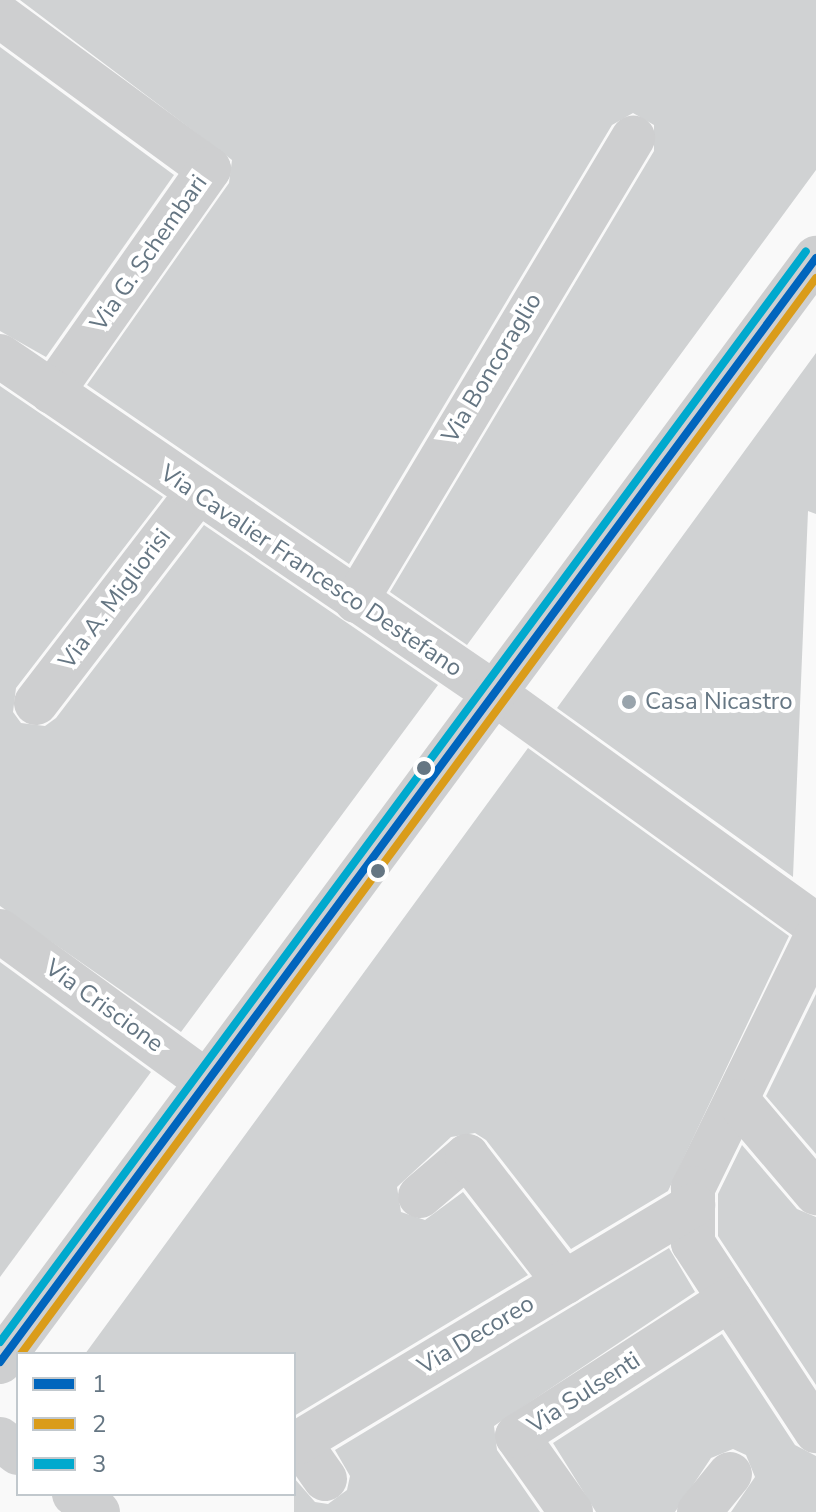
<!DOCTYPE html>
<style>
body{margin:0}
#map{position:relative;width:816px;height:1512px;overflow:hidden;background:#f9f9f9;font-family:"Nunito Sans",sans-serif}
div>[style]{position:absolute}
.building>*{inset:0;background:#d0d2d3}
.pedestrian>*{height:44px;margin:-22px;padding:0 22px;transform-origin:22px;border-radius:22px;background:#cecfd0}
.minor>*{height:44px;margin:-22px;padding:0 22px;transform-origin:22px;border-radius:22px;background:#cecfd0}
.tertiary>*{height:44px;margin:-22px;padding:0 22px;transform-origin:22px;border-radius:22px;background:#cecfd0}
.bus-1>*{height:8px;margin:-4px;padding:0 4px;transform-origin:4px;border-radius:4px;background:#0065bd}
.bus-2>*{height:8px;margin:-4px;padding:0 4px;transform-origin:4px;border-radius:4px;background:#da9c1a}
.bus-3>*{height:8px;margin:-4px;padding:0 4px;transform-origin:4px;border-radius:4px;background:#00a9ce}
.dots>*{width:22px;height:22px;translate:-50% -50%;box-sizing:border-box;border:4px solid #fff;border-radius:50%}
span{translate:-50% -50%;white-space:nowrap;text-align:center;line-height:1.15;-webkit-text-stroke:8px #fff;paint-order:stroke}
.street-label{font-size:24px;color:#657683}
.poi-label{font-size:24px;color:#657683}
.left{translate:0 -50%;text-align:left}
.legend{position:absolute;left:16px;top:1352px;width:280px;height:144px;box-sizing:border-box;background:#fff;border:2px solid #c1c8cd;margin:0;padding:10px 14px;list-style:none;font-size:24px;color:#657683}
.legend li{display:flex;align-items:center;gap:16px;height:40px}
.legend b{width:40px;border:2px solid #c1c8cd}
</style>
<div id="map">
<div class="building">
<div style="clip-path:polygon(20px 0,816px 0,816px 170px,467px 645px,390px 592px,654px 151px,654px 125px,633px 113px,612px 125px,349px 564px,87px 385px,229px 183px,232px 160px)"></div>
<div style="clip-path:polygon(0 47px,174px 175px,46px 357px,0 331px)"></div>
<div style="clip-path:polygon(816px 353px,816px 514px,808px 511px,793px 877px,557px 708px)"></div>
<div style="clip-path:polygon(0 386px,163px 497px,16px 688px,13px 712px,21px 723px,45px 726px,56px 718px,204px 525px,438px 685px,181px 1032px,0 906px)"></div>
<div style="clip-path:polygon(528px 748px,789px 936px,668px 1191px,571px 1249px,486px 1140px,475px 1133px,451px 1137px,397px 1187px,401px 1212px,425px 1220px,463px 1192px,528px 1275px,294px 1416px,294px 1354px,85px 1354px)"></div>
<div style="clip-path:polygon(0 962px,151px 1072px,0 1277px)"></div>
<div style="clip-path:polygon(816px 994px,816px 1154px,766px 1096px)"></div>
<div style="clip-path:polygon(742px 1145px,797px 1209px,816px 1217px,816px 1385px,718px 1236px,718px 1194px)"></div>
<div style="clip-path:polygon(669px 1248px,695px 1292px,494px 1426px,497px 1450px,540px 1512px,294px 1512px,294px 1478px,315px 1502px,328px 1504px,347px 1490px,350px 1476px,335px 1450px)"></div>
<div style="clip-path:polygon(722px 1334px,795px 1445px,816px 1456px,816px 1512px,731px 1512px,755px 1477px,746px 1455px,733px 1449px,711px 1458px,675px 1512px,596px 1512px,553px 1443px)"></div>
</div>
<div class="pedestrian">
<div style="left:36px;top:703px;width:261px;rotate:-52.5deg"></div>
<div style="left:0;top:931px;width:256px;rotate:36.1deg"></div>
</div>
<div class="minor">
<div style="left:0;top:16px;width:259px;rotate:36.2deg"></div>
<div style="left:209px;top:169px;width:273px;rotate:125.1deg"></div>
<div style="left:0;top:356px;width:598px;rotate:34.3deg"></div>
<div style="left:494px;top:693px;width:397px;rotate:35.8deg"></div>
<div style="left:356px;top:601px;width:540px;rotate:-59.11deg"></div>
<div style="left:816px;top:937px;width:280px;rotate:116.1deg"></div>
<div style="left:693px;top:1188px;width:55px;rotate:90deg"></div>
<div style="left:693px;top:1243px;width:225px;rotate:56.8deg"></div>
<div style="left:738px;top:1101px;width:121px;rotate:49.7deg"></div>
<div style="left:420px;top:1196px;width:62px;rotate:-40.4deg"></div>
<div style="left:467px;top:1156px;width:160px;rotate:52.3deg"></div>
<div style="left:325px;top:1479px;width:45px;rotate:-125.1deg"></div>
<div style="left:299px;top:1442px;width:460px;rotate:-31deg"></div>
<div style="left:571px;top:1512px;width:93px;rotate:-125.4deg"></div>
<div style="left:517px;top:1436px;width:253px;rotate:-32.7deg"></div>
<div style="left:699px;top:1512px;width:49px;rotate:-50.8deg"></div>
</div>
<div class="tertiary">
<div style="left:0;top:1362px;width:1373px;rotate:-53.53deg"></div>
<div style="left:0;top:1439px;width:23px;rotate:38deg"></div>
<div style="left:74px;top:1494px;width:30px;rotate:37deg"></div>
</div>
<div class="bus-1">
<div style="left:0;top:1362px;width:1373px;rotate:-53.53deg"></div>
</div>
<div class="bus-2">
<div style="left:21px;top:1354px;width:1338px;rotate:-53.54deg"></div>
</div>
<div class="bus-3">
<div style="left:0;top:1342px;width:1356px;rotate:-53.54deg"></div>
</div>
<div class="dots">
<div style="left:629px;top:702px;background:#99a4ac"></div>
<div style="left:424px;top:768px;background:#657683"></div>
<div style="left:378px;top:871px;background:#657683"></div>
</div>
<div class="street-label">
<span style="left:149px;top:253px;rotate:-55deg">Via G. Schembari</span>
<span style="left:492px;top:368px;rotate:-59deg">Via Boncoraglio</span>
<span style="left:311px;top:571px;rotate:34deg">Via Cavalier Francesco Destefano</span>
<span style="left:115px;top:599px;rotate:-53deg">Via A. Migliorisi</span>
<span style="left:104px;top:1006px;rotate:36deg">Via Criscione</span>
<span style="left:476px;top:1335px;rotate:-31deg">Via Decoreo</span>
<span style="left:584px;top:1393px;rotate:-33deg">Via Sulsenti</span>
</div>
<div class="poi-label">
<span class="left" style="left:645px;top:702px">Casa Nicastro</span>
</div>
<ul class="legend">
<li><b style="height:10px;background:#0065bd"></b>1</li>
<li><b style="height:10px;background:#da9c1a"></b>2</li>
<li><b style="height:10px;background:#00a9ce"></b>3</li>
</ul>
</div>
